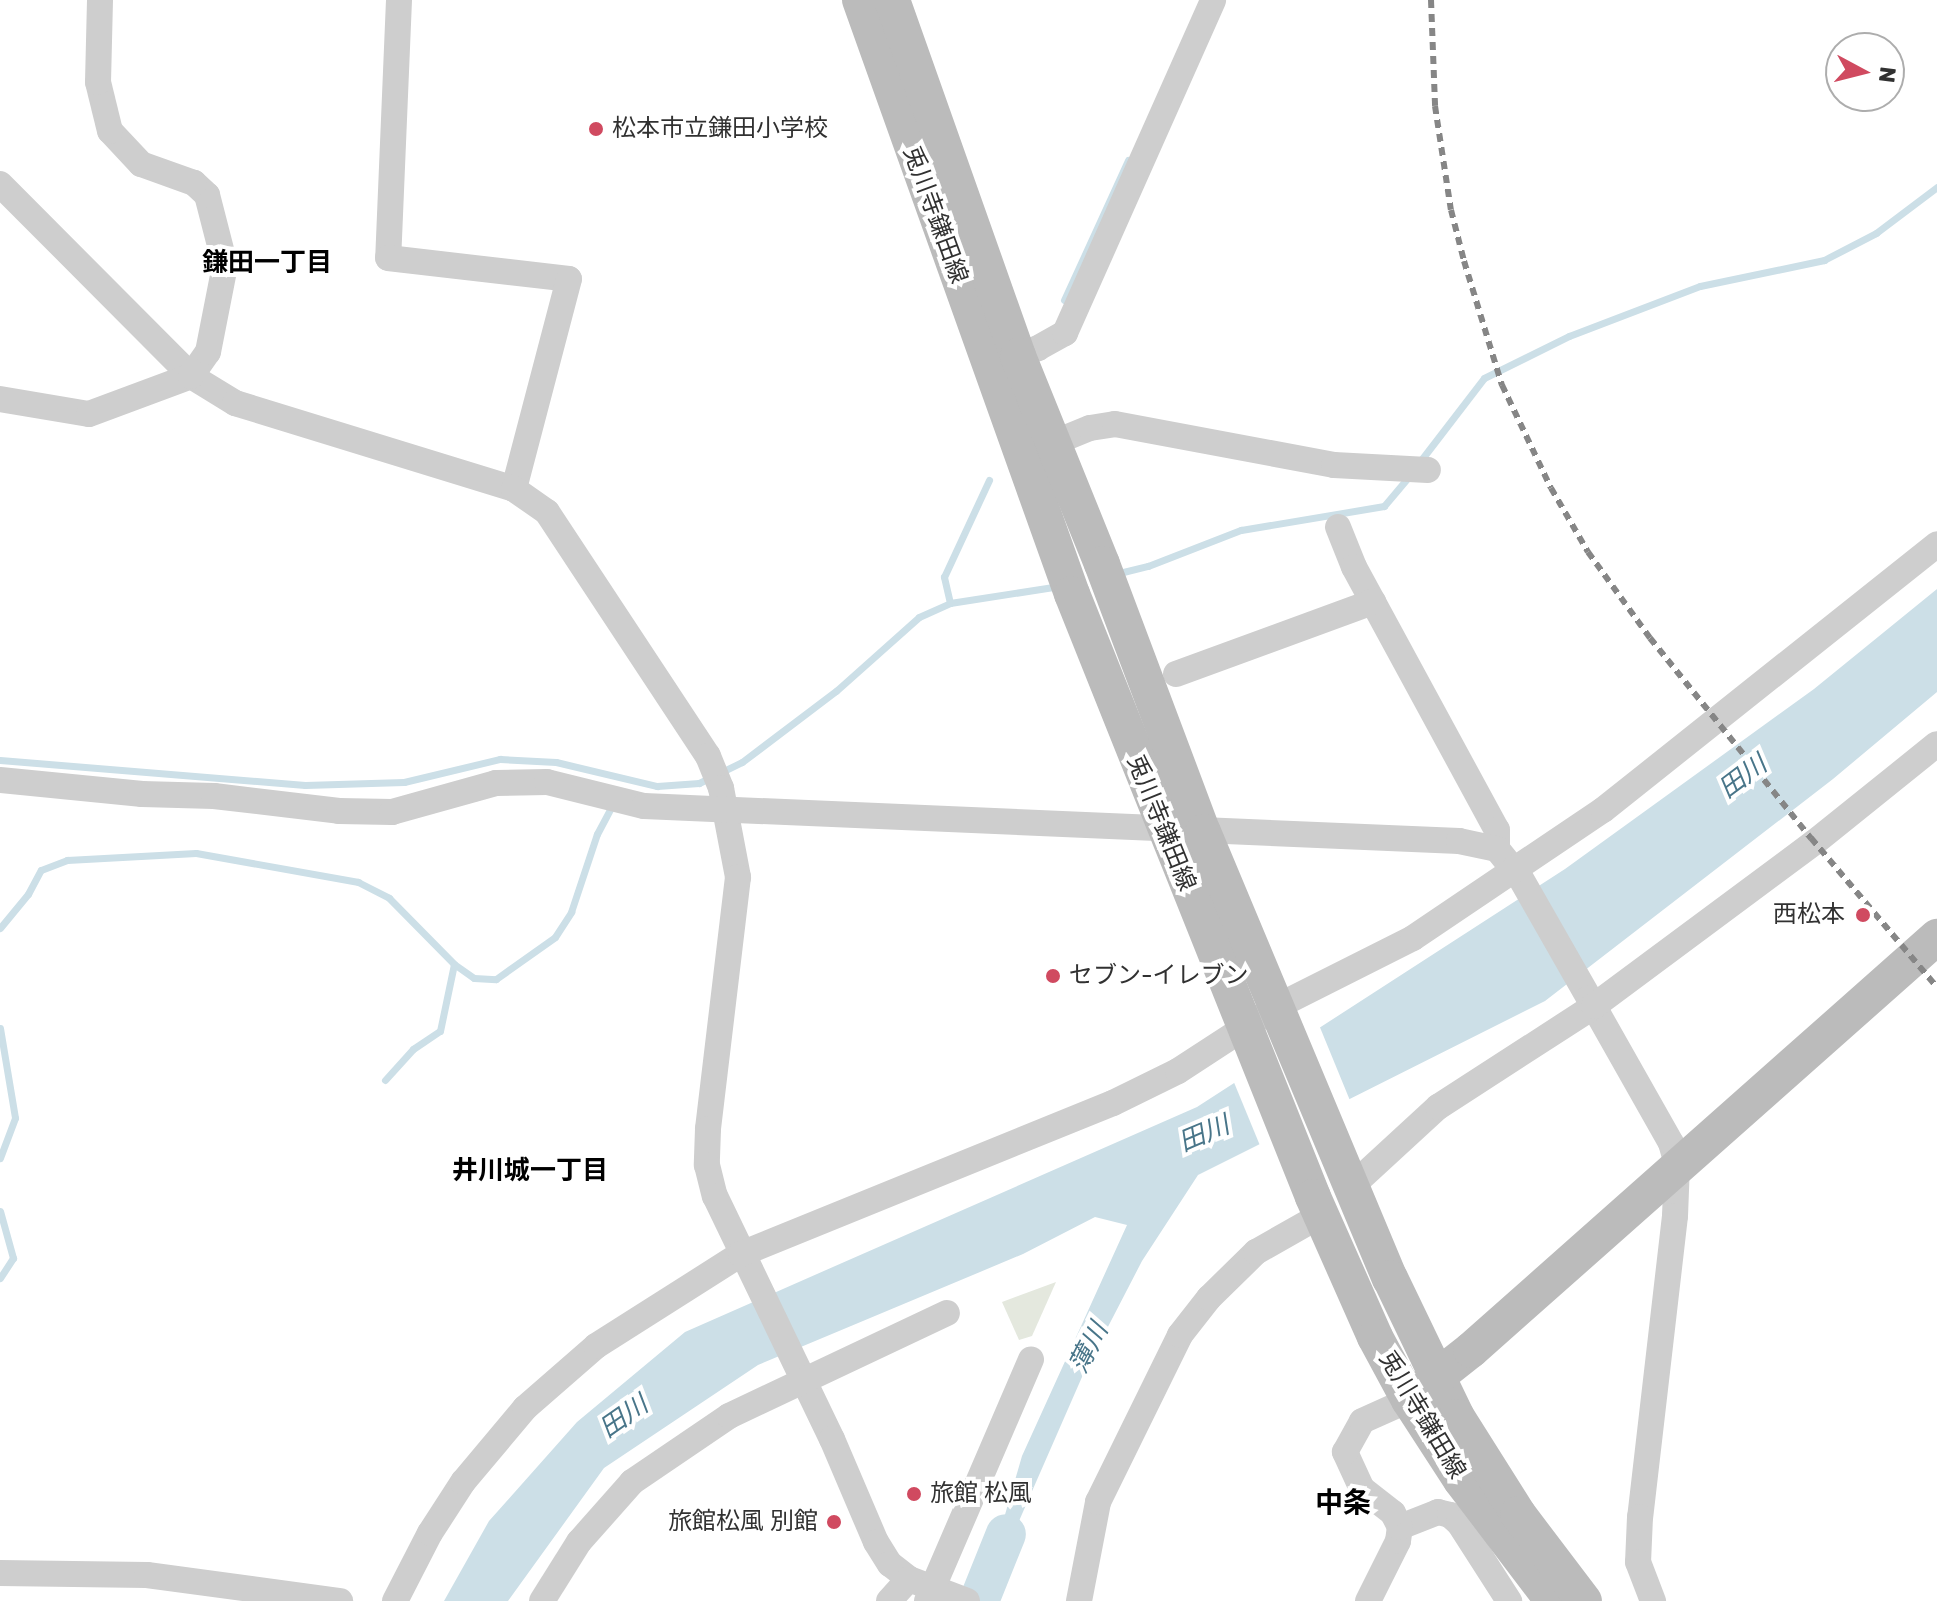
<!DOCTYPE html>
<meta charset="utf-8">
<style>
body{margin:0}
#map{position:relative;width:1937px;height:1601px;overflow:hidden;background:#fff;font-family:Rubik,"Noto Sans JP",sans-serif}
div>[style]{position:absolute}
.green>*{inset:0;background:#e4e8de}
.water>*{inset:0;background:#ccdfe7}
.pier>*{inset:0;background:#fff}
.stream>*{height:7px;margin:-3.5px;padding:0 3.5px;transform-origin:3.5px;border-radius:3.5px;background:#ccdfe7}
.river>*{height:40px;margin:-20px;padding:0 20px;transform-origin:20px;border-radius:20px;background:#ccdfe7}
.street>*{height:26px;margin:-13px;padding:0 13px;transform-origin:13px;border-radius:13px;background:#cecece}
.secondary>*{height:36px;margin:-18px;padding:0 18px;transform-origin:18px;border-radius:18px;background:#bbb}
.rail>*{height:6px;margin-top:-3px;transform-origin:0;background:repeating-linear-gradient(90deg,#868686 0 8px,transparent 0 14px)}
.dots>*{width:22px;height:22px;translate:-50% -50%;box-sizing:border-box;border:4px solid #fff;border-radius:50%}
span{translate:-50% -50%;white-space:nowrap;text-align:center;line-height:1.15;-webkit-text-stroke:8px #fff;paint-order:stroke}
.poi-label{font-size:24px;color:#313131}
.left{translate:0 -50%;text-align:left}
.right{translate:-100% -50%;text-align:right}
.street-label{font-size:24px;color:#313131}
.neighbourhood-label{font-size:26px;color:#000;font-weight:700}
.water-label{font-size:26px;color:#487589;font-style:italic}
.quarter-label{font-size:28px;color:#000;font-weight:700}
.north{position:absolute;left:1825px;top:32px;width:80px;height:80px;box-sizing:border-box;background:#fff;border:2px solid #adadad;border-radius:50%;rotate:97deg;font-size:22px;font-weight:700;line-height:32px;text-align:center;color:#313131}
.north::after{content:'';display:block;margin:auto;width:28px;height:36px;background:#d04a60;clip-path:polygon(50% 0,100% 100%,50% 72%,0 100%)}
</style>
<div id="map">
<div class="green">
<div style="clip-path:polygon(1056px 1282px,1032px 1336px,1019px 1340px,1002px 1302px)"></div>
</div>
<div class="water">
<div style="clip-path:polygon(1937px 589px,1937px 692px,1833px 779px,1545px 1001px,1198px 1175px,1142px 1261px,1082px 1377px,984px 1601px,980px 1601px,1022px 1456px,1127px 1225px,1095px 1217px,1023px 1254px,758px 1365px,604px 1468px,508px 1601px,444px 1601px,489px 1521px,577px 1422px,685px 1332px,1197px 1107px,1565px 869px,1814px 689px)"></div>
</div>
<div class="pier">
<div style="clip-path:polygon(1319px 1025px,1351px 1103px,1261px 1148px,1233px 1080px)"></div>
</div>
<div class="stream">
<div style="left:1064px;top:300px;width:154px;rotate:-65.4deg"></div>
<div style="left:1418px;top:464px;width:108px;rotate:-52.5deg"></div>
<div style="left:1484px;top:378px;width:95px;rotate:-26.3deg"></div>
<div style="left:1569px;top:336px;width:140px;rotate:-20.9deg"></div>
<div style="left:1700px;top:286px;width:127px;rotate:-11.8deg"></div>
<div style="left:1824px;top:260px;width:59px;rotate:-27.4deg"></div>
<div style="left:1876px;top:233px;width:76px;rotate:-37deg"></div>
<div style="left:1115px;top:574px;width:34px;rotate:-14deg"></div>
<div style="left:1148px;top:566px;width:100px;rotate:-21.2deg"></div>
<div style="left:1241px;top:530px;width:145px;rotate:-9.5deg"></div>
<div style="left:1384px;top:506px;width:38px;rotate:-50deg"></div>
<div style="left:950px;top:603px;width:27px;rotate:-103deg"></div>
<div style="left:944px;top:577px;width:107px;rotate:-65.1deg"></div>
<div style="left:0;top:760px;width:306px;rotate:4.7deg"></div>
<div style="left:305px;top:785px;width:99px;rotate:-1.7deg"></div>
<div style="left:404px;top:782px;width:99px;rotate:-13.5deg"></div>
<div style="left:500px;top:759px;width:56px;rotate:3.1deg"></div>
<div style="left:556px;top:762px;width:104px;rotate:13.4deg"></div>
<div style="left:657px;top:786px;width:42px;rotate:-4.1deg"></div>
<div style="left:699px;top:783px;width:48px;rotate:-26deg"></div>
<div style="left:742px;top:762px;width:118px;rotate:-37.1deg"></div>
<div style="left:836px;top:691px;width:111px;rotate:-41.7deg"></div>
<div style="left:919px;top:617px;width:34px;rotate:-24deg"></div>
<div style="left:950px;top:603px;width:111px;rotate:-8.8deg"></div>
<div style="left:0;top:928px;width:44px;rotate:-50.5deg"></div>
<div style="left:28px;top:894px;width:27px;rotate:-62deg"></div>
<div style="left:41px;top:870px;width:28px;rotate:-21deg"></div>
<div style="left:67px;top:860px;width:129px;rotate:-3.1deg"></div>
<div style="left:196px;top:853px;width:165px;rotate:10.1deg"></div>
<div style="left:358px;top:882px;width:35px;rotate:27deg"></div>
<div style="left:389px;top:898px;width:93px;rotate:45.4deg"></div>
<div style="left:454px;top:964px;width:24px;rotate:35deg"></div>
<div style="left:474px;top:978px;width:22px;rotate:3deg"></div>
<div style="left:496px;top:979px;width:72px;rotate:-35.4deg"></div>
<div style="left:555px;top:937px;width:30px;rotate:-57deg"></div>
<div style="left:571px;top:912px;width:82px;rotate:-71.6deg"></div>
<div style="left:597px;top:834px;width:34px;rotate:-62deg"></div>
<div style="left:0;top:1028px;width:91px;rotate:80.5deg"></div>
<div style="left:15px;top:1118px;width:43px;rotate:110.6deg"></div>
<div style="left:385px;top:1080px;width:42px;rotate:-47.9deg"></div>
<div style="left:413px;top:1049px;width:32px;rotate:-34deg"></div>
<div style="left:440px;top:1031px;width:68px;rotate:-78.2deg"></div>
<div style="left:0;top:1211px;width:49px;rotate:74.5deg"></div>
<div style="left:13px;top:1258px;width:24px;rotate:123deg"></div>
</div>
<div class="river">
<div style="left:979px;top:1601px;width:72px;rotate:-68.1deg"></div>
</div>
<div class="street">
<div style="left:399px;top:0;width:258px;rotate:92.4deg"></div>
<div style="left:388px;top:258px;width:182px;rotate:6.6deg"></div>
<div style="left:569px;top:279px;width:217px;rotate:104.7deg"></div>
<div style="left:0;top:184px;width:271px;rotate:45.1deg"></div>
<div style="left:191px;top:376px;width:52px;rotate:31.5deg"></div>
<div style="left:235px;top:403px;width:292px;rotate:17.1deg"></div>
<div style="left:514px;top:489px;width:40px;rotate:34.9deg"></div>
<div style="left:547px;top:512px;width:292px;rotate:56.6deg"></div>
<div style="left:708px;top:756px;width:35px;rotate:68deg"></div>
<div style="left:721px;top:788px;width:91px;rotate:79.2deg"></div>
<div style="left:738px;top:877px;width:254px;rotate:96.8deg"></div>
<div style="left:708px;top:1129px;width:36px;rotate:92deg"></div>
<div style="left:707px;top:1165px;width:32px;rotate:76deg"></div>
<div style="left:715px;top:1196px;width:270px;rotate:64.3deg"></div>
<div style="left:832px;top:1439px;width:112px;rotate:66.9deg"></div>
<div style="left:876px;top:1542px;width:26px;rotate:58deg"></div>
<div style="left:890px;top:1564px;width:24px;rotate:38deg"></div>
<div style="left:909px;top:1579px;width:62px;rotate:20.8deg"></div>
<div style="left:1004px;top:360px;width:36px;rotate:-19deg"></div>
<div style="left:1038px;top:348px;width:31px;rotate:-29deg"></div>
<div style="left:1065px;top:333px;width:364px;rotate:-66deg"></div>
<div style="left:0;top:399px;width:90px;rotate:9.6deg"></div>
<div style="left:89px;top:414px;width:109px;rotate:-20.4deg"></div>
<div style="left:191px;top:376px;width:29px;rotate:-55deg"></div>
<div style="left:208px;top:352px;width:89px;rotate:-78.9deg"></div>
<div style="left:225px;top:265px;width:72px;rotate:-104.4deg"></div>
<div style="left:207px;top:195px;width:18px;rotate:-137deg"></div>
<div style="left:194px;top:183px;width:56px;rotate:-160.3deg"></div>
<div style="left:141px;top:164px;width:45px;rotate:-133.2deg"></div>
<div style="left:110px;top:131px;width:50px;rotate:-103.8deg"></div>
<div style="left:98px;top:82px;width:82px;rotate:-88.6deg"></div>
<div style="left:1036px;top:450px;width:58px;rotate:-22.2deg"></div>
<div style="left:1090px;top:428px;width:25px;rotate:-9deg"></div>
<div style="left:1115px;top:424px;width:223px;rotate:10.6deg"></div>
<div style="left:1334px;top:465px;width:94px;rotate:3deg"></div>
<div style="left:1338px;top:527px;width:43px;rotate:68.2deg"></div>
<div style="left:1354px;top:567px;width:299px;rotate:61.5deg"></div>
<div style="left:1497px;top:830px;width:19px;rotate:90deg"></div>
<div style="left:1497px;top:849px;width:36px;rotate:51deg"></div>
<div style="left:1520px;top:877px;width:139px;rotate:60.3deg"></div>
<div style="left:1589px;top:998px;width:167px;rotate:60.5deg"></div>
<div style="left:1671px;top:1143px;width:22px;rotate:74deg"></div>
<div style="left:1677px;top:1164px;width:52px;rotate:92.2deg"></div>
<div style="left:1675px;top:1216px;width:303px;rotate:96.6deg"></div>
<div style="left:1640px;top:1517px;width:45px;rotate:92.5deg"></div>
<div style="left:1638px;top:1562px;width:42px;rotate:69deg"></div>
<div style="left:1176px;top:674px;width:210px;rotate:-20.1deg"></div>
<div style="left:0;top:780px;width:143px;rotate:5.6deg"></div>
<div style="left:142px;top:794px;width:72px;rotate:1.6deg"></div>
<div style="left:214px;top:796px;width:126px;rotate:6.8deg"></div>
<div style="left:339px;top:811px;width:53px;rotate:1.1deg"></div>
<div style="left:392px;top:812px;width:108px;rotate:-15.6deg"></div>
<div style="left:496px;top:783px;width:51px;rotate:-1.1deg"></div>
<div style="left:547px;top:782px;width:100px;rotate:13.9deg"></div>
<div style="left:644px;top:806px;width:816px;rotate:2.46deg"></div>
<div style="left:1459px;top:841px;width:39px;rotate:12deg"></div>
<div style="left:1352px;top:1186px;width:117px;rotate:-42.6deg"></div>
<div style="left:1438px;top:1107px;width:186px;rotate:-32.9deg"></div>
<div style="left:1594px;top:1006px;width:275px;rotate:-36.6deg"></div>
<div style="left:1815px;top:842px;width:156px;rotate:-38.8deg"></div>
<div style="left:1400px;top:1527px;width:41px;rotate:-21.5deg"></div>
<div style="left:1438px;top:1512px;width:12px;rotate:14deg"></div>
<div style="left:1450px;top:1515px;width:12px;rotate:42deg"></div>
<div style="left:1459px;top:1523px;width:93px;rotate:57.3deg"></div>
<div style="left:0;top:1573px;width:147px;rotate:0.8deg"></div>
<div style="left:147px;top:1575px;width:195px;rotate:7.7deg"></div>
<div style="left:395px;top:1601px;width:76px;rotate:-62.8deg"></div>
<div style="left:430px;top:1533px;width:61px;rotate:-57.1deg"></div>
<div style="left:463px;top:1482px;width:97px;rotate:-50deg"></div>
<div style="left:525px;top:1408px;width:94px;rotate:-41.1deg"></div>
<div style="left:596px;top:1346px;width:172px;rotate:-32.4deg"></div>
<div style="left:741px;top:1254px;width:401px;rotate:-22.1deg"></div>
<div style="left:1113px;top:1103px;width:72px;rotate:-26.2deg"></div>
<div style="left:1178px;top:1071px;width:117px;rotate:-33.1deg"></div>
<div style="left:1276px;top:1007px;width:153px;rotate:-26.7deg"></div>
<div style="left:1413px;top:938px;width:229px;rotate:-34deg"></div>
<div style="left:1603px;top:810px;width:427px;rotate:-38.5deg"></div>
<div style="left:542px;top:1601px;width:70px;rotate:-57.9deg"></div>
<div style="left:579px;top:1542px;width:80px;rotate:-48.5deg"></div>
<div style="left:632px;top:1482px;width:117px;rotate:-34.2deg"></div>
<div style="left:729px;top:1416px;width:241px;rotate:-25.3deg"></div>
<div style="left:889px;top:1601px;width:30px;rotate:-48deg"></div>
<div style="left:927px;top:1601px;width:263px;rotate:-66.7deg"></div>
<div style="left:1079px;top:1601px;width:101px;rotate:-79.1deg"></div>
<div style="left:1098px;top:1502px;width:186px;rotate:-63.8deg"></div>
<div style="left:1180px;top:1335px;width:47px;rotate:-51.9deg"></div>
<div style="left:1209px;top:1298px;width:66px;rotate:-44.4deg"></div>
<div style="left:1256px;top:1252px;width:75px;rotate:-29.6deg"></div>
<div style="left:1368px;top:1601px;width:67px;rotate:-63.4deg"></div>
<div style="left:1398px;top:1541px;width:14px;rotate:-82deg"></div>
<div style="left:1400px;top:1527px;width:16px;rotate:-117deg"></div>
<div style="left:1393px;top:1513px;width:39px;rotate:-142deg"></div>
<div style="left:1362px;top:1489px;width:41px;rotate:-114.7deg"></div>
<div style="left:1345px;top:1452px;width:35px;rotate:-61deg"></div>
<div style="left:1362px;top:1421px;width:51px;rotate:-24.1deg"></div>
</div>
<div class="secondary">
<div style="left:860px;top:0;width:631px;rotate:70.36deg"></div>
<div style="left:1072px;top:594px;width:649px;rotate:68.21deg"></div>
<div style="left:1313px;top:1197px;width:153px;rotate:66.1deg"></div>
<div style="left:1375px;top:1337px;width:72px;rotate:61.6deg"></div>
<div style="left:1409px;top:1400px;width:95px;rotate:57deg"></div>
<div style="left:1461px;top:1480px;width:152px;rotate:52.8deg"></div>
<div style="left:892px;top:0;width:378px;rotate:70.5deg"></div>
<div style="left:1018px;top:356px;width:224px;rotate:68deg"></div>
<div style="left:1102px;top:564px;width:286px;rotate:69.4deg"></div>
<div style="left:1203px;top:832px;width:484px;rotate:67.3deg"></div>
<div style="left:1390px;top:1278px;width:154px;rotate:64.3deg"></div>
<div style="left:1457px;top:1417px;width:115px;rotate:57.8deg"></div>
<div style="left:1518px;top:1514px;width:109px;rotate:52.8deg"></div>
<div style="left:1419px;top:1391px;width:66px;rotate:-38.3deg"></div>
<div style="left:1471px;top:1350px;width:623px;rotate:-41.55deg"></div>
</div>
<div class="rail">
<div style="left:1431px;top:0;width:106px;rotate:87.8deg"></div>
<div style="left:1435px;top:106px;width:105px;rotate:81.3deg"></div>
<div style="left:1451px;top:210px;width:53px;rotate:75.7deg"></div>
<div style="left:1464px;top:261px;width:130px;rotate:73deg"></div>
<div style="left:1502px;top:385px;width:114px;rotate:64.6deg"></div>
<div style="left:1551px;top:488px;width:74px;rotate:60deg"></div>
<div style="left:1588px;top:552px;width:106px;rotate:54.2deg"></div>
<div style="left:1650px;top:638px;width:257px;rotate:51.2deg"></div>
<div style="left:1811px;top:838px;width:195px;rotate:49.8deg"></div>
</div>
<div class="dots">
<div style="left:596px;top:129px;background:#d04a60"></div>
<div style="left:1863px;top:915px;background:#d04a60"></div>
<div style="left:1053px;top:976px;background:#d04a60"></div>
<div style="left:914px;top:1494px;background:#d04a60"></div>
<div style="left:834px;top:1522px;background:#d04a60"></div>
</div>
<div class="poi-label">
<span class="left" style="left:612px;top:129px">松本市立鎌田小学校</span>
<span class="right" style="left:1845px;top:915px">西松本</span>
<span class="left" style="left:1069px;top:976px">セブン-イレブン</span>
<span class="left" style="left:930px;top:1494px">旅館 松風</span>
<span class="right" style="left:818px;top:1522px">旅館松風 別館</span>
</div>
<div class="street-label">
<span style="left:935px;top:215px;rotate:70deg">兎川寺鎌田線</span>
<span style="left:1161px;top:823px;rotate:68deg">兎川寺鎌田線</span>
<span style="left:1422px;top:1415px;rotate:59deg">兎川寺鎌田線</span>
</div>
<div class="neighbourhood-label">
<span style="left:267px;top:263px">鎌田一丁目</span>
<span style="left:530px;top:1171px">井川城一丁目</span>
</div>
<div class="water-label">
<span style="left:1743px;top:777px;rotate:-37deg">田川</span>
<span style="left:1204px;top:1134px;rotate:-23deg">田川</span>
<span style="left:1089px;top:1348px;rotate:-63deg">薄川</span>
<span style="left:624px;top:1417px;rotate:-35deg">田川</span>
</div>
<div class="quarter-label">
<span style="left:1343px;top:1503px">中条</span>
</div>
<div class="north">N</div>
</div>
